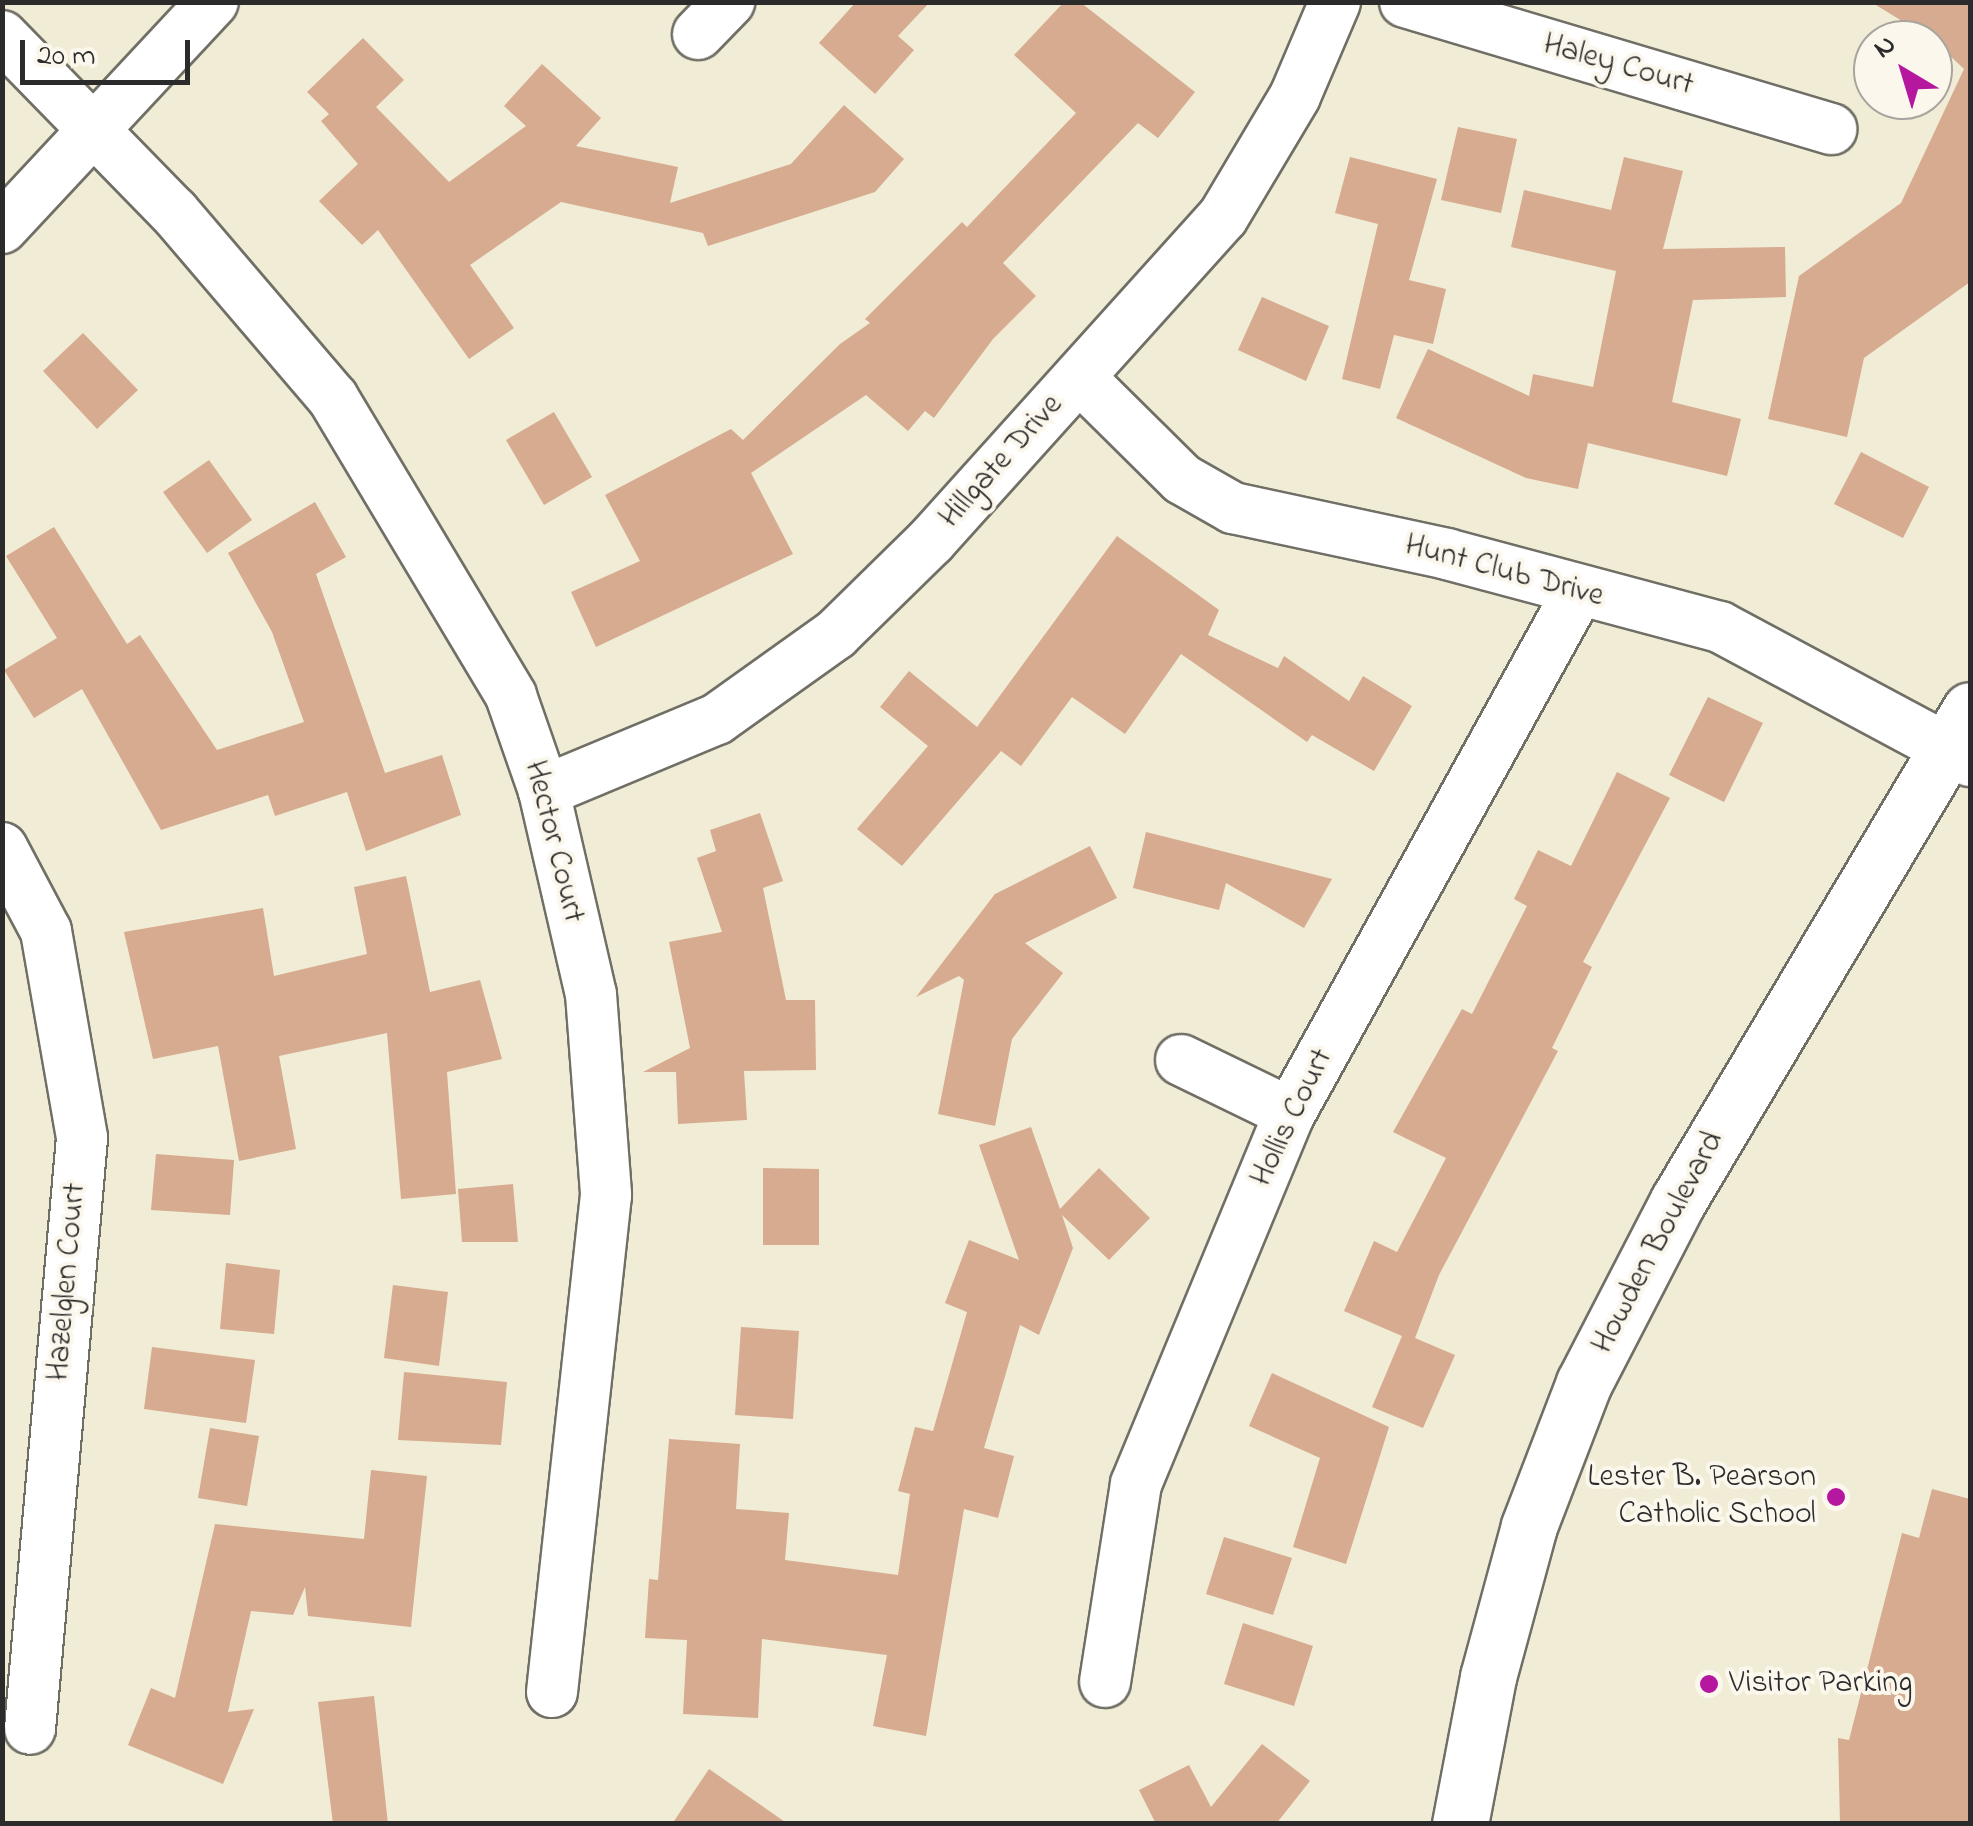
<!DOCTYPE html>
<style>
body{margin:0}
#map{position:relative;width:1973px;height:1826px;overflow:hidden;background:#f1ecd5;font-family:"Indie Flower",sans-serif}
div>[style]{position:absolute}
.building>*{inset:0;background:#d6ab8f}
.roads{filter:drop-shadow(2px 0 #706f66) drop-shadow(-2px 0 #706f66) drop-shadow(0 2px #706f66) drop-shadow(0 -2px #706f66)}
.minor>*{height:50px;margin:-25px;padding:0 25px;transform-origin:25px;border-radius:25px;background:#fff}
.tertiary>*{height:55px;margin:-27.5px;padding:0 27.5px;transform-origin:27.5px;border-radius:27.5px;background:#fff}
.dots>*{width:28px;height:28px;translate:-50% -50%;box-sizing:border-box;border:5px solid #fbf7ec;border-radius:50%}
span{translate:-50% -50%;white-space:nowrap;text-align:center;line-height:1.15;-webkit-text-stroke:8px #fbf7ec;paint-order:stroke}
.street-label{font-size:32px;color:#2b2b2b}
.poi-label{font-size:32px;color:#2b2b2b}
.right{translate:-100% -50%;text-align:right}
.left{translate:0 -50%;text-align:left}
.frame{position:absolute;inset:0;border:5px solid #2b2b2b;pointer-events:none}
.north{position:absolute;left:1853px;top:20px;width:100px;height:100px;box-sizing:border-box;background:#fbf7ec;border:2px solid #a8a59f;border-radius:50%;rotate:322deg;font-size:28px;font-weight:700;line-height:40px;text-align:center;color:#2b2b2b}
.north::after{content:'';display:block;margin:auto;width:35px;height:45px;background:#b5179e;clip-path:polygon(50% 0,100% 100%,50% 72%,0 100%)}
.scale{position:absolute;left:20px;top:40px;width:170px;height:45px;box-sizing:border-box;border:5px solid #2b2b2b;border-top:0;padding-left:12px;font-size:30px;line-height:35px;white-space:nowrap;color:#2b2b2b;-webkit-text-stroke:8px #fbf7ec;paint-order:stroke}
</style>
<div id="map">
<div class="building">
<div style="clip-path:polygon(856px 2px,930px 2px,898px 36px,914px 50px,875px 94px,819px 43px)"></div>
<div style="clip-path:polygon(1064px 2px,1080px 2px,1195px 92px,1158px 138px,1138px 123px,1003px 263px,1036px 296px,993px 339px,934px 418px,925px 411px,908px 431px,866px 395px,751px 473px,793px 554px,596px 647px,571px 592px,640px 561px,605px 495px,731px 429px,743px 440px,840px 344px,870px 323px,865px 319px,962px 222px,967px 227px,1076px 113px,1014px 55px)"></div>
<div style="clip-path:polygon(1871px 2px,1970px 2px,1970px 282px,1864px 358px,1847px 437px,1768px 419px,1799px 276px,1901px 203px,1964px 69px,1933px 40px)"></div>
<div style="clip-path:polygon(363px 38px,404px 80px,376px 107px,449px 182px,526px 126px,504px 106px,542px 64px,601px 118px,576px 146px,678px 167px,670px 203px,791px 164px,844px 105px,904px 159px,875px 192px,708px 246px,703px 233px,561px 202px,470px 265px,514px 328px,469px 359px,378px 230px,362px 245px,319px 201px,358px 164px,321px 121px,329px 114px,307px 92px)"></div>
<div style="clip-path:polygon(1458px 127px,1517px 139px,1501px 213px,1441px 200px)"></div>
<div style="clip-path:polygon(1350px 157px,1437px 179px,1409px 280px,1446px 289px,1433px 344px,1394px 335px,1380px 389px,1342px 379px,1378px 224px,1335px 213px)"></div>
<div style="clip-path:polygon(1624px 157px,1683px 171px,1663px 249px,1785px 247px,1786px 297px,1693px 300px,1672px 402px,1741px 419px,1727px 476px,1588px 443px,1578px 489px,1526px 478px,1396px 418px,1428px 349px,1529px 396px,1533px 374px,1593px 387px,1616px 271px,1511px 247px,1524px 190px,1611px 210px)"></div>
<div style="clip-path:polygon(1262px 297px,1329px 326px,1306px 381px,1238px 350px)"></div>
<div style="clip-path:polygon(83px 333px,138px 390px,97px 429px,43px 371px)"></div>
<div style="clip-path:polygon(554px 412px,592px 477px,544px 505px,506px 440px)"></div>
<div style="clip-path:polygon(1861px 452px,1929px 487px,1903px 538px,1834px 504px)"></div>
<div style="clip-path:polygon(209px 460px,252px 520px,207px 553px,163px 492px)"></div>
<div style="clip-path:polygon(315px 502px,346px 557px,316px 574px,385px 773px,442px 755px,461px 815px,366px 851px,347px 792px,275px 816px,268px 795px,161px 830px,82px 689px,34px 718px,4px 670px,57px 638px,6px 556px,54px 527px,127px 644px,140px 635px,217px 750px,304px 722px,272px 632px,228px 553px)"></div>
<div style="clip-path:polygon(1117px 536px,1219px 610px,1208px 635px,1278px 668px,1284px 656px,1349px 701px,1363px 676px,1412px 706px,1374px 771px,1312px 735px,1307px 742px,1181px 654px,1125px 734px,1072px 697px,1021px 766px,1001px 751px,902px 866px,857px 829px,928px 746px,880px 707px,909px 671px,977px 727px)"></div>
<div style="clip-path:polygon(1708px 697px,1763px 723px,1724px 802px,1669px 775px)"></div>
<div style="clip-path:polygon(1617px 772px,1670px 798px,1583px 962px,1592px 967px,1552px 1048px,1558px 1051px,1439px 1275px,1415px 1338px,1455px 1355px,1423px 1428px,1372px 1407px,1402px 1336px,1344px 1311px,1374px 1241px,1397px 1252px,1446px 1158px,1393px 1132px,1462px 1009px,1472px 1014px,1527px 906px,1514px 899px,1538px 850px,1571px 866px)"></div>
<div style="clip-path:polygon(760px 813px,783px 881px,763px 888px,786px 1000px,815px 1000px,816px 1070px,744px 1071px,747px 1120px,678px 1124px,676px 1072px,643px 1072px,690px 1048px,669px 942px,722px 932px,697px 858px,716px 851px,710px 830px)"></div>
<div style="clip-path:polygon(1146px 832px,1178px 840px,1332px 879px,1304px 928px,1226px 883px,1219px 910px,1133px 888px)"></div>
<div style="clip-path:polygon(1090px 846px,1117px 898px,1025px 943px,1063px 973px,1012px 1039px,995px 1126px,938px 1114px,964px 980px,959px 976px,916px 997px,995px 894px)"></div>
<div style="clip-path:polygon(406px 876px,430px 992px,480px 980px,502px 1059px,447px 1072px,456px 1194px,401px 1199px,387px 1033px,279px 1056px,296px 1149px,239px 1161px,218px 1046px,153px 1059px,124px 932px,263px 908px,274px 976px,367px 954px,354px 887px)"></div>
<div style="clip-path:polygon(1031px 1127px,1060px 1209px,1099px 1168px,1150px 1218px,1109px 1260px,1062px 1215px,1073px 1248px,1039px 1335px,1020px 1325px,984px 1448px,1014px 1456px,998px 1518px,964px 1509px,926px 1736px,873px 1726px,887px 1655px,762px 1639px,758px 1718px,683px 1714px,687px 1640px,645px 1638px,649px 1579px,658px 1580px,669px 1439px,740px 1444px,736px 1509px,789px 1513px,785px 1560px,898px 1575px,910px 1494px,898px 1491px,915px 1427px,933px 1431px,967px 1312px,945px 1303px,969px 1240px,1019px 1260px,979px 1145px)"></div>
<div style="clip-path:polygon(156px 1154px,234px 1160px,230px 1215px,151px 1210px)"></div>
<div style="clip-path:polygon(763px 1168px,819px 1169px,819px 1245px,763px 1245px)"></div>
<div style="clip-path:polygon(513px 1184px,518px 1242px,462px 1242px,458px 1189px)"></div>
<div style="clip-path:polygon(226px 1263px,280px 1270px,274px 1334px,220px 1329px)"></div>
<div style="clip-path:polygon(393px 1285px,448px 1292px,439px 1366px,384px 1358px)"></div>
<div style="clip-path:polygon(741px 1327px,799px 1331px,793px 1419px,735px 1415px)"></div>
<div style="clip-path:polygon(152px 1347px,255px 1360px,246px 1423px,144px 1409px)"></div>
<div style="clip-path:polygon(404px 1372px,507px 1382px,501px 1445px,398px 1440px)"></div>
<div style="clip-path:polygon(1272px 1373px,1389px 1427px,1346px 1564px,1293px 1547px,1320px 1458px,1249px 1426px)"></div>
<div style="clip-path:polygon(210px 1428px,259px 1436px,247px 1506px,198px 1498px)"></div>
<div style="clip-path:polygon(371px 1470px,427px 1476px,411px 1627px,308px 1616px,305px 1587px,293px 1615px,251px 1611px,228px 1712px,254px 1709px,223px 1784px,128px 1745px,151px 1688px,175px 1698px,215px 1524px,364px 1539px)"></div>
<div style="clip-path:polygon(1932px 1489px,1970px 1499px,1970px 1824px,1840px 1824px,1838px 1738px,1849px 1740px,1902px 1533px,1919px 1538px)"></div>
<div style="clip-path:polygon(1224px 1537px,1292px 1558px,1273px 1615px,1206px 1594px)"></div>
<div style="clip-path:polygon(1243px 1623px,1313px 1646px,1294px 1706px,1224px 1684px)"></div>
<div style="clip-path:polygon(374px 1696px,388px 1824px,333px 1824px,318px 1702px)"></div>
<div style="clip-path:polygon(1262px 1744px,1310px 1781px,1276px 1824px,1156px 1824px,1139px 1790px,1189px 1765px,1211px 1807px)"></div>
<div style="clip-path:polygon(709px 1769px,788px 1824px,672px 1824px)"></div>
</div>
<div class="roads">
<div class="minor">
<div style="left:1405px;top:2px;width:445px;rotate:16.6deg"></div>
<div style="left:698px;top:34px;width:45px;rotate:-45.9deg"></div>
<div style="left:2px;top:36px;width:246px;rotate:45.7deg"></div>
<div style="left:174px;top:212px;width:245px;rotate:49.5deg"></div>
<div style="left:333px;top:398px;width:347px;rotate:59.1deg"></div>
<div style="left:511px;top:696px;width:101px;rotate:70.8deg"></div>
<div style="left:544px;top:791px;width:208px;rotate:77deg"></div>
<div style="left:591px;top:994px;width:202px;rotate:85.7deg"></div>
<div style="left:606px;top:1195px;width:500px;rotate:96.2deg"></div>
<div style="left:2px;top:228px;width:309px;rotate:-47deg"></div>
<div style="left:1079px;top:377px;width:145px;rotate:44.7deg"></div>
<div style="left:1182px;top:479px;width:59px;rotate:29.6deg"></div>
<div style="left:1233px;top:508px;width:219px;rotate:12.1deg"></div>
<div style="left:1447px;top:554px;width:283px;rotate:15deg"></div>
<div style="left:1720px;top:627px;width:284px;rotate:28.2deg"></div>
<div style="left:544px;top:791px;width:187px;rotate:-22.6deg"></div>
<div style="left:717px;top:719px;width:146px;rotate:-35.5deg"></div>
<div style="left:836px;top:634px;width:133px;rotate:-44.4deg"></div>
<div style="left:931px;top:541px;width:436px;rotate:-48deg"></div>
<div style="left:1223px;top:217px;width:141px;rotate:-59.2deg"></div>
<div style="left:1295px;top:96px;width:102px;rotate:-66.9deg"></div>
<div style="left:2px;top:848px;width:94px;rotate:62.1deg"></div>
<div style="left:46px;top:931px;width:210px;rotate:80.1deg"></div>
<div style="left:82px;top:1138px;width:593px;rotate:95.03deg"></div>
<div style="left:1181px;top:1060px;width:121px;rotate:25.9deg"></div>
<div style="left:1105px;top:1682px;width:200px;rotate:-81.1deg"></div>
<div style="left:1136px;top:1484px;width:402px;rotate:-67.5deg"></div>
<div style="left:1290px;top:1113px;width:595px;rotate:-61.07deg"></div>
</div>
<div class="tertiary">
<div style="left:1460px;top:1824px;width:150px;rotate:-79.2deg"></div>
<div style="left:1488px;top:1677px;width:156px;rotate:-74.8deg"></div>
<div style="left:1529px;top:1526px;width:153px;rotate:-69deg"></div>
<div style="left:1584px;top:1383px;width:205px;rotate:-62.7deg"></div>
<div style="left:1678px;top:1201px;width:571px;rotate:-59.26deg"></div>
</div>
</div>
<div class="dots">
<div style="left:1836px;top:1497px;background:#b5179e"></div>
<div style="left:1709px;top:1684px;background:#b5179e"></div>
</div>
<div class="street-label">
<span style="left:1618px;top:66px;rotate:16deg">Haley Court</span>
<span style="left:1002px;top:462px;rotate:-48deg">Hillgate Drive</span>
<span style="left:1504px;top:572px;rotate:15deg">Hunt Club Drive</span>
<span style="left:553px;top:842px;rotate:76deg">Hector Court</span>
<span style="left:1293px;top:1118px;rotate:-64deg">Hollis Court</span>
<span style="left:1659px;top:1243px;rotate:-62deg">Howden Boulevard</span>
<span style="left:68px;top:1282px;rotate:-85deg">Hazelglen Court</span>
</div>
<div class="poi-label">
<span class="right" style="left:1816px;top:1497px">Lester B. Pearson<br>Catholic School</span>
<span class="left" style="left:1729px;top:1684px">Visitor Parking</span>
</div>
<div class="frame"></div>
<div class="north">N</div>
<div class="scale">20 m</div>
</div>
